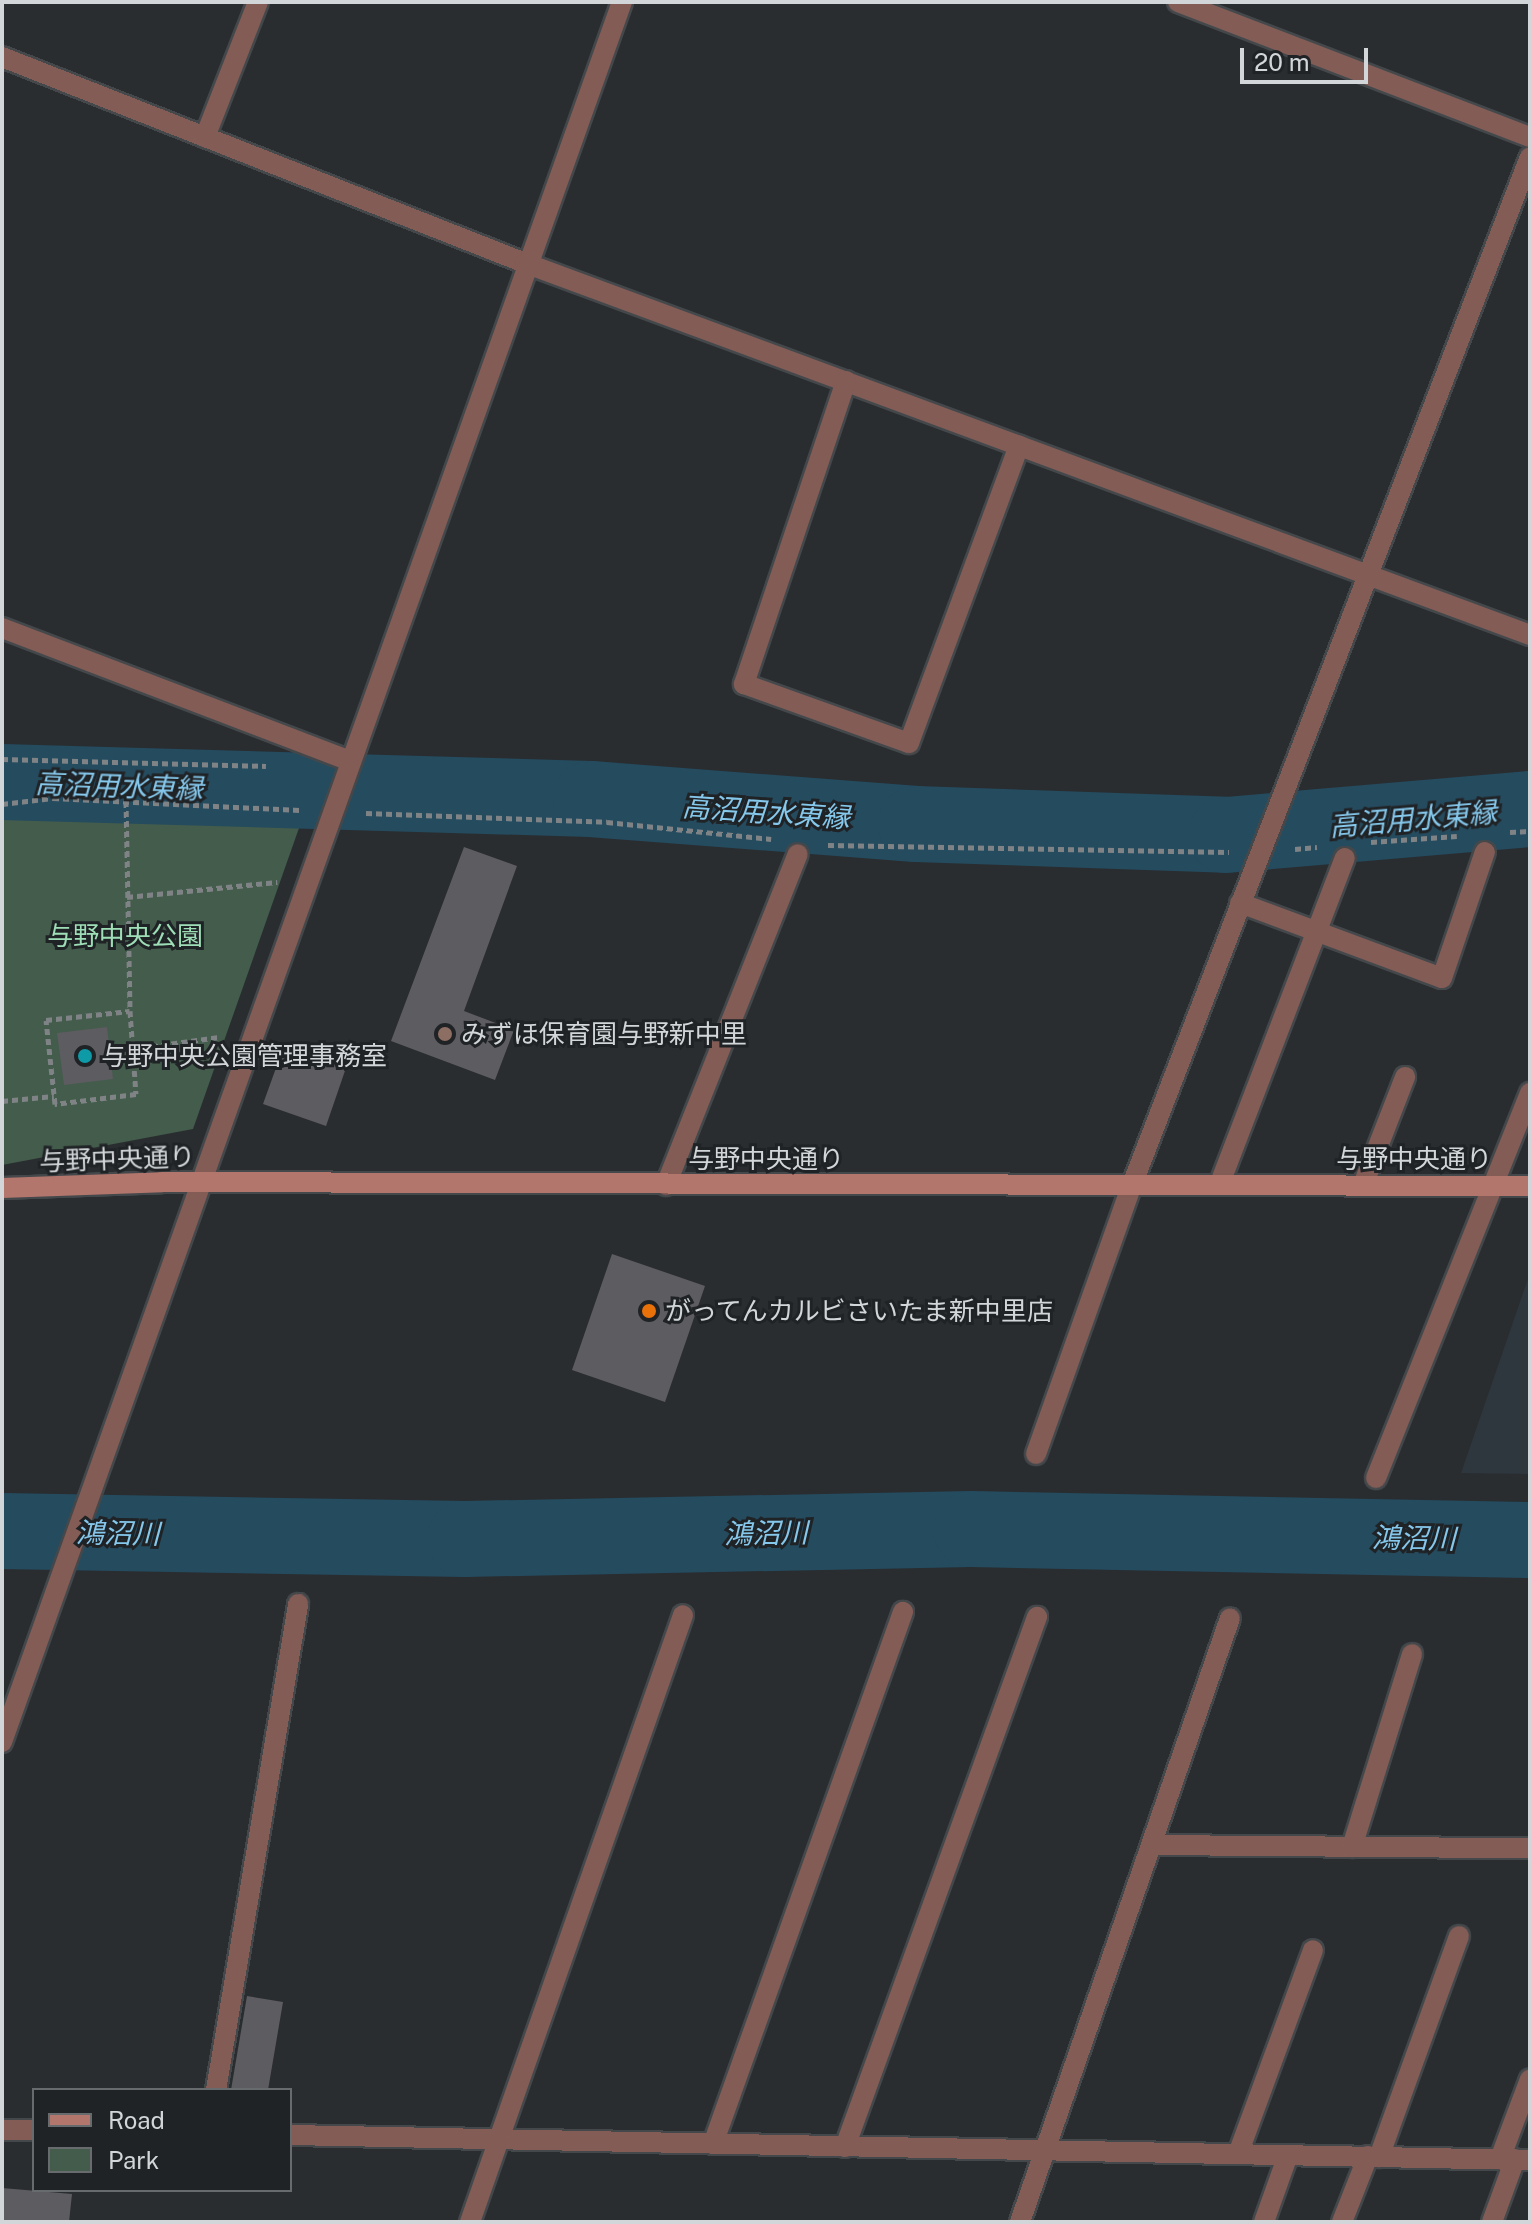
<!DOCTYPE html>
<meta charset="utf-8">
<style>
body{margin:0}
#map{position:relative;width:1532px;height:2224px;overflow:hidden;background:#292d30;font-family:"Public Sans","Noto Sans JP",sans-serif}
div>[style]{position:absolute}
.built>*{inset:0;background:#2e363e}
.green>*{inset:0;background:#435c4c}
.river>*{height:76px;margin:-38px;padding:0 38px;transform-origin:38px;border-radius:38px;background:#254b5f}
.building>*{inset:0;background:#5d5c61}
.path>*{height:5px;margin-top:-2.5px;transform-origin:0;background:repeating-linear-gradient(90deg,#7f8385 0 6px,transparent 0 10px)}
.roads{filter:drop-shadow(2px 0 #44484b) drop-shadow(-2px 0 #44484b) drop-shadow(0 2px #44484b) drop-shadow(0 -2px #44484b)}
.lane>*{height:20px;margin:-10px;padding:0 10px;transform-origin:10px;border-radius:10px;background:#835c56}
.street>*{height:20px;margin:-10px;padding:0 10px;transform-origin:10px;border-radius:10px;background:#835c56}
.secondary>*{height:20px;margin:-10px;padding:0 10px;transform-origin:10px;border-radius:10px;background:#b3766d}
.dots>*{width:22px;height:22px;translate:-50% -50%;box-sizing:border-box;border:4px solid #202326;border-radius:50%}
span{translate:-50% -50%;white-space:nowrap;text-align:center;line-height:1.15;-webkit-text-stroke:6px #202326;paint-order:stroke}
.park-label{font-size:26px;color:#9edeb6}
.poi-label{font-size:26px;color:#d3d6d8}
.left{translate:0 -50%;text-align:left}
.street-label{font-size:26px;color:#d3d6d8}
.water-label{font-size:28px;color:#85c8ec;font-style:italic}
.frame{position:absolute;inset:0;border:4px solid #d3d6d8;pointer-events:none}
.legend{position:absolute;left:32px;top:2088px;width:260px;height:104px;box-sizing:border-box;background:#202326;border:2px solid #686b6d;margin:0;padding:10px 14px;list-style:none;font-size:24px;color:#d3d6d8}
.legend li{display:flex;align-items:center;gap:16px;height:40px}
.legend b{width:40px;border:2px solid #686b6d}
.scale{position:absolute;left:1240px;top:48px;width:128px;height:36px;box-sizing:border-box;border:4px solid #d3d6d8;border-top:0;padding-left:10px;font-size:24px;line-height:28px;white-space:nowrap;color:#d3d6d8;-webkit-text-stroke:6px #202326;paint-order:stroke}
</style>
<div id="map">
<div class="built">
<div style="clip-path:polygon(1530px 1273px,1530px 1474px,1461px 1473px)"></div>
</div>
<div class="green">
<div style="clip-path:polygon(53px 798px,305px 811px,193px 1129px,2px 1165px,2px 804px)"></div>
</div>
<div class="river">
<div style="left:2px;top:782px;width:589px;rotate:1.65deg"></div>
<div style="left:591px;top:799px;width:326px;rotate:4.4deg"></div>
<div style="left:916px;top:824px;width:310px;rotate:2deg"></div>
<div style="left:1226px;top:835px;width:305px;rotate:-4.9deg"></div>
<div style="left:2px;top:1531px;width:463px;rotate:1deg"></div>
<div style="left:465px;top:1539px;width:506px;rotate:-1.13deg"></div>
<div style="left:971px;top:1529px;width:559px;rotate:1.13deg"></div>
</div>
<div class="building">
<div style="clip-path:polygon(464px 847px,517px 866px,464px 1011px,514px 1030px,495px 1080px,391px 1041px)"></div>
<div style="clip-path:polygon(107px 1027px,113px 1079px,64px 1085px,57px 1033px)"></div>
<div style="clip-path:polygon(285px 1043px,347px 1065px,326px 1126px,263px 1104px)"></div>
<div style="clip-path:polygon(612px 1254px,705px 1286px,665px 1402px,572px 1370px)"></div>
<div style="clip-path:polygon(247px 1996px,283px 2002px,268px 2090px,231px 2090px)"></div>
<div style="clip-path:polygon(2px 2188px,72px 2194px,69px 2222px,2px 2222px)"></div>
</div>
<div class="path">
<div style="left:2px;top:759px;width:264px;rotate:1.5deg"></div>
<div style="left:126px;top:801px;width:210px;rotate:88.9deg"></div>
<div style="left:2px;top:804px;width:51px;rotate:-6.7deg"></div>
<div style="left:53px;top:798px;width:247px;rotate:2.8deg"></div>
<div style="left:366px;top:813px;width:241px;rotate:2.1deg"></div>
<div style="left:607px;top:822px;width:165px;rotate:5.9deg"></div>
<div style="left:1510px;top:832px;width:20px;rotate:-3deg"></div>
<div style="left:1371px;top:842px;width:86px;rotate:-4deg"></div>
<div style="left:828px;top:845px;width:401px;rotate:1deg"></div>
<div style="left:1295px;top:849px;width:22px;rotate:-5deg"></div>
<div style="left:127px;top:897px;width:151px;rotate:-5.7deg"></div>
<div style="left:130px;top:1011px;width:83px;rotate:85.9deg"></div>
<div style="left:136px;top:1094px;width:82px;rotate:173deg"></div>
<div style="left:55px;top:1104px;width:84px;rotate:-96.1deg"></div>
<div style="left:46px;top:1020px;width:84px;rotate:-6.1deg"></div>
<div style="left:132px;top:1049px;width:88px;rotate:-7.9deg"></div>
<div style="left:2px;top:1101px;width:52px;rotate:-5.5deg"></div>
</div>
<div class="roads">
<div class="lane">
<div style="left:1240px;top:903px;width:215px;rotate:20.4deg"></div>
<div style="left:1442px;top:978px;width:133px;rotate:-71.2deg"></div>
<div style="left:1220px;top:1183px;width:348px;rotate:-69deg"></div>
<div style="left:666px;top:1185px;width:356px;rotate:-68.3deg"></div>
<div style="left:1363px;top:1185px;width:116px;rotate:-68.7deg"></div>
<div style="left:1036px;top:1454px;width:286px;rotate:-70.4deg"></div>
<div style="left:1376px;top:1478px;width:415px;rotate:-68.2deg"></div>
<div style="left:1152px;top:1845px;width:378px;rotate:0.5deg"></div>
<div style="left:1352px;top:1847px;width:202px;rotate:-72.7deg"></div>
<div style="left:216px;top:2090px;width:493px;rotate:-80.4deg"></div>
<div style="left:499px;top:2139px;width:555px;rotate:-70.65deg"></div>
<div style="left:713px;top:2144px;width:565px;rotate:-70.35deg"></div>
<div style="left:845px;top:2147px;width:564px;rotate:-70.09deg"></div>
<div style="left:1238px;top:2154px;width:217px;rotate:-69.8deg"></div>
<div style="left:1379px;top:2157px;width:235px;rotate:-70.1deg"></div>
<div style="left:1500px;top:2159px;width:85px;rotate:-69.4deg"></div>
<div style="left:1264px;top:2222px;width:71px;rotate:-70.3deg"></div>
<div style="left:1342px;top:2222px;width:71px;rotate:-68.5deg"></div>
<div style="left:1492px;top:2222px;width:67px;rotate:-69.9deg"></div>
</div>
<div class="street">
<div style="left:1178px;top:2px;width:377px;rotate:21deg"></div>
<div style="left:2px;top:57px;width:562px;rotate:21.5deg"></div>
<div style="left:525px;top:263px;width:1072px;rotate:20.31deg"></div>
<div style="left:205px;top:137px;width:145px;rotate:-68.6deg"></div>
<div style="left:846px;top:381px;width:320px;rotate:108.6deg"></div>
<div style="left:744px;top:684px;width:175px;rotate:19.7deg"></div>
<div style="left:909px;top:743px;width:317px;rotate:-69.7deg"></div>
<div style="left:2px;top:628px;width:373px;rotate:20.9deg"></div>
<div style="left:1132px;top:1185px;width:1102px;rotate:-68.84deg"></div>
<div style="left:2px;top:1742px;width:1847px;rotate:-70.39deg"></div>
<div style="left:2px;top:2130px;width:32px"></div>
<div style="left:290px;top:2135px;width:1240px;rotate:1.16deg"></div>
<div style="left:470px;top:2222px;width:88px;rotate:-70.7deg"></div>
<div style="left:1020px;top:2222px;width:639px;rotate:-70.83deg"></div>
</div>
<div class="secondary">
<div style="left:2px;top:1188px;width:160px;rotate:-2.1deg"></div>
<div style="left:162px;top:1182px;width:1368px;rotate:0.17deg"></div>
</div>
</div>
<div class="dots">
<div style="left:445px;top:1034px;background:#8d6e63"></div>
<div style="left:85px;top:1056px;background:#0f9aa8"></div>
<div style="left:649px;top:1311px;background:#e8710a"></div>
</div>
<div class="park-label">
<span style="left:125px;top:936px">与野中央公園</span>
</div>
<div class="poi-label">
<span class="left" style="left:461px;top:1034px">みずほ保育園与野新中里</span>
<span class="left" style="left:101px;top:1056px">与野中央公園管理事務室</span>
<span class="left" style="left:665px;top:1311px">がってんカルビさいたま新中里店</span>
</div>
<div class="street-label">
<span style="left:117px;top:1159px;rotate:-2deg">与野中央通り</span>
<span style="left:766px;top:1159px">与野中央通り</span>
<span style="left:1414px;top:1159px">与野中央通り</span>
</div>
<div class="water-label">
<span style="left:119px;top:786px;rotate:2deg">高沼用水東縁</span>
<span style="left:766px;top:812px;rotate:4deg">高沼用水東縁</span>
<span style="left:1413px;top:819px;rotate:-5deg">高沼用水東縁</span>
<span style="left:118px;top:1533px;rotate:1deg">鴻沼川</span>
<span style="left:766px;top:1533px;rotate:-1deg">鴻沼川</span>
<span style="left:1414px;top:1538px;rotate:1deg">鴻沼川</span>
</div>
<div class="frame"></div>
<ul class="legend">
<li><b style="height:10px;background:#b3766d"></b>Road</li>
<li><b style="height:22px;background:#435c4c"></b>Park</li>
</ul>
<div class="scale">20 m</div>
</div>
